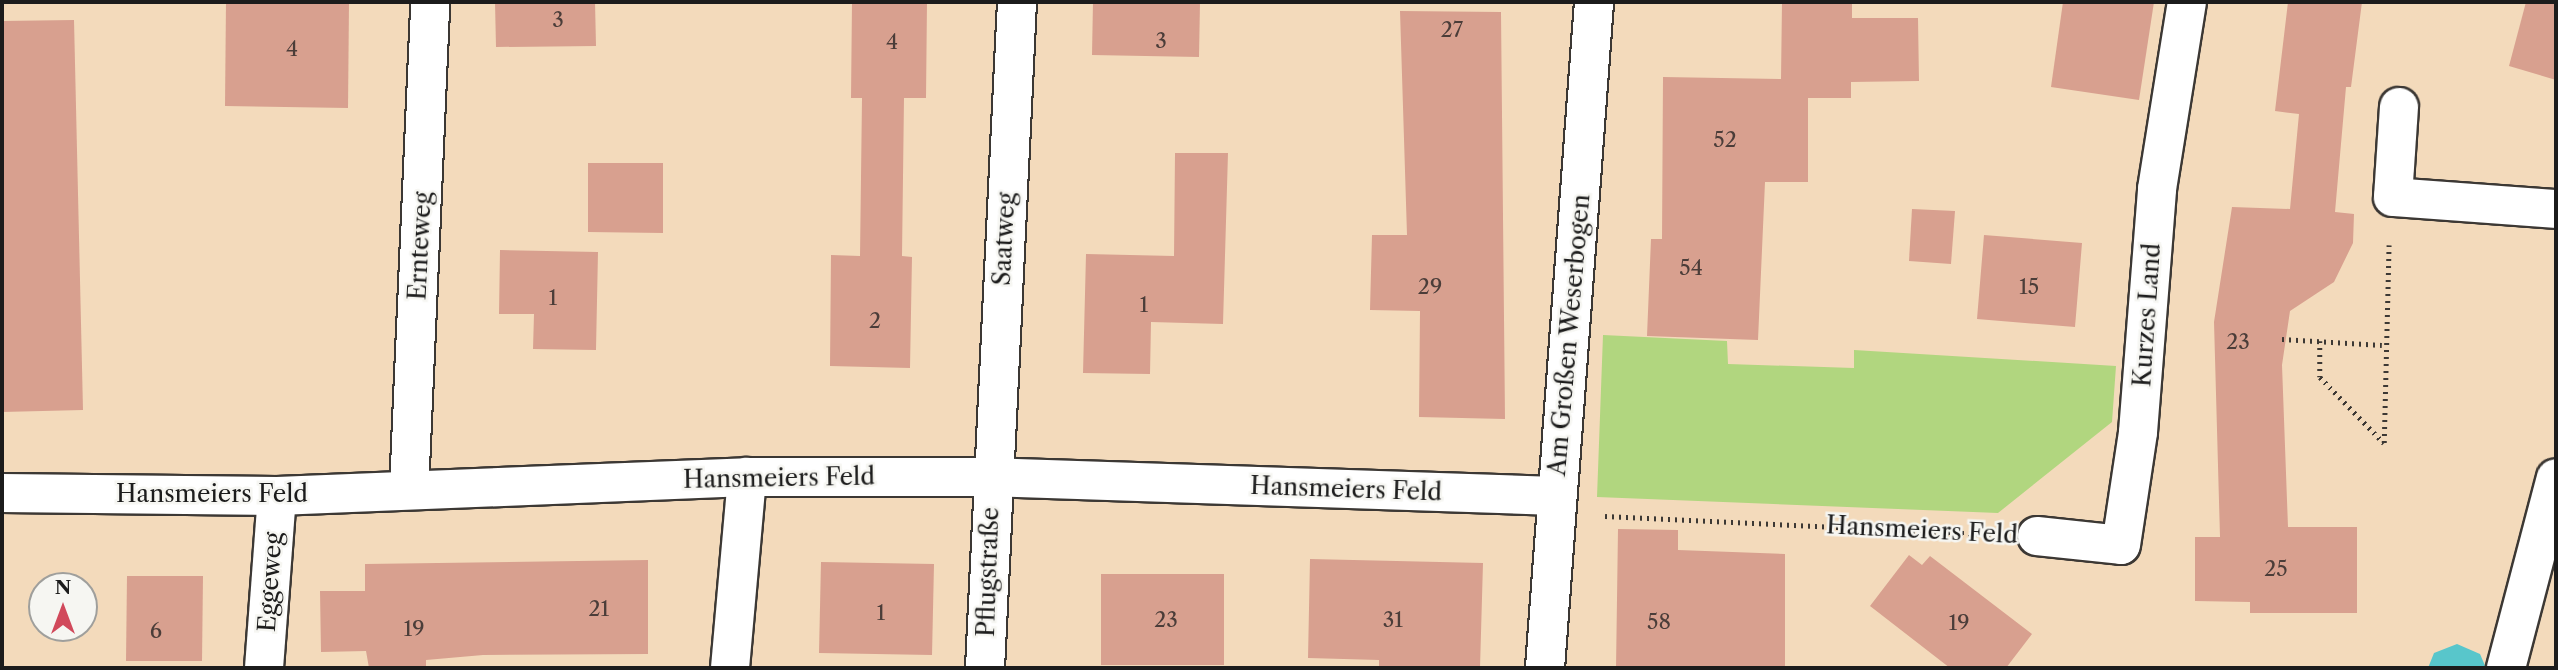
<!DOCTYPE html>
<meta charset="utf-8">
<style>
body{margin:0}
#map{position:relative;width:2558px;height:670px;overflow:hidden;background:#f3dabb;font-family:"Libre Caslon Text",serif}
div>[style]{position:absolute}
.green>*{inset:0;background:#b1d67f}
.water>*{inset:0;background:#58c6cb}
.building>*{inset:0;background:#d8a08f}
.path>*{height:4.5px;margin-top:-2.25px;transform-origin:0;background:repeating-linear-gradient(90deg,#3c3834 0 2px,transparent 0 7px)}
.roads{filter:drop-shadow(2px 0 #3c3834) drop-shadow(-2px 0 #3c3834) drop-shadow(0 2px #3c3834) drop-shadow(0 -2px #3c3834)}
.minor>*{height:38px;margin:-19px;padding:0 19px;transform-origin:19px;border-radius:19px;background:#fff}
span{translate:-50% -50%;white-space:nowrap;text-align:center;line-height:1.15;-webkit-text-stroke:5px #f6f6f2;paint-order:stroke}
.number-label{font-size:21px;color:#4b3d39}
.number-label span{-webkit-text-stroke-width:0}
.street-label{font-size:24px;color:#1c1c1c}
.frame{position:absolute;inset:0;border:4px solid #1c1c1c;pointer-events:none}
.north{position:absolute;left:28px;top:572px;width:70px;height:70px;box-sizing:border-box;background:#f6f6f2;border:2px solid #9f9f9c;border-radius:50%;rotate:0deg;font-size:19px;font-weight:700;line-height:28px;text-align:center;color:#1c1c1c}
.north::after{content:'';display:block;margin:auto;width:24px;height:32px;background:#d1495b;clip-path:polygon(50% 0,100% 100%,50% 72%,0 100%)}
</style>
<div id="map">
<div class="green">
<div style="clip-path:polygon(1603px 335px,1727px 341px,1728px 364px,1854px 368px,1854px 350px,2116px 366px,2112px 422px,1998px 513px,1597px 497px)"></div>
</div>
<div class="water">
<div style="clip-path:polygon(2457px 644px,2480px 654px,2486px 668px,2428px 668px,2434px 653px)"></div>
</div>
<div class="building">
<div style="clip-path:polygon(226px 2px,349px 2px,348px 108px,225px 106px)"></div>
<div style="clip-path:polygon(495px 2px,595px 2px,596px 46px,496px 47px)"></div>
<div style="clip-path:polygon(852px 2px,927px 2px,926px 98px,904px 98px,902px 256px,912px 257px,910px 368px,830px 366px,831px 255px,860px 256px,862px 98px,851px 98px)"></div>
<div style="clip-path:polygon(1093px 2px,1200px 2px,1199px 57px,1092px 55px)"></div>
<div style="clip-path:polygon(1782px 2px,1852px 2px,1852px 18px,1918px 18px,1919px 81px,1851px 82px,1851px 98px,1808px 98px,1808px 182px,1765px 182px,1758px 340px,1647px 336px,1651px 239px,1662px 239px,1663px 77px,1781px 79px)"></div>
<div style="clip-path:polygon(2063px 2px,2154px 2px,2139px 100px,2051px 87px)"></div>
<div style="clip-path:polygon(2288px 2px,2362px 2px,2351px 87px,2346px 87px,2335px 212px,2354px 214px,2353px 243px,2334px 282px,2290px 311px,2282px 365px,2288px 527px,2357px 527px,2357px 613px,2250px 613px,2250px 602px,2195px 601px,2195px 537px,2220px 537px,2214px 322px,2232px 207px,2290px 209px,2299px 114px,2275px 111px)"></div>
<div style="clip-path:polygon(2526px 2px,2556px 2px,2556px 80px,2509px 66px)"></div>
<div style="clip-path:polygon(1400px 11px,1501px 12px,1505px 419px,1419px 417px,1420px 311px,1370px 310px,1372px 235px,1407px 235px)"></div>
<div style="clip-path:polygon(74px 20px,83px 410px,2px 412px,2px 21px)"></div>
<div style="clip-path:polygon(1175px 153px,1228px 153px,1223px 324px,1151px 322px,1150px 374px,1083px 373px,1086px 254px,1174px 256px)"></div>
<div style="clip-path:polygon(588px 163px,663px 163px,663px 233px,588px 232px)"></div>
<div style="clip-path:polygon(1912px 209px,1955px 211px,1951px 264px,1909px 261px)"></div>
<div style="clip-path:polygon(1984px 235px,2082px 243px,2075px 327px,1977px 319px)"></div>
<div style="clip-path:polygon(500px 250px,598px 252px,596px 350px,533px 349px,534px 314px,499px 314px)"></div>
<div style="clip-path:polygon(1618px 529px,1678px 530px,1678px 550px,1785px 554px,1785px 668px,1616px 668px)"></div>
<div style="clip-path:polygon(1909px 555px,1922px 565px,1930px 556px,2032px 634px,2006px 668px,1950px 668px,1870px 606px)"></div>
<div style="clip-path:polygon(1310px 559px,1483px 563px,1480px 668px,1379px 668px,1379px 660px,1308px 658px)"></div>
<div style="clip-path:polygon(648px 560px,648px 654px,483px 655px,426px 660px,426px 668px,369px 668px,366px 651px,321px 652px,320px 591px,365px 591px,365px 564px)"></div>
<div style="clip-path:polygon(821px 562px,934px 564px,932px 655px,819px 653px)"></div>
<div style="clip-path:polygon(1101px 574px,1224px 574px,1224px 665px,1101px 665px)"></div>
<div style="clip-path:polygon(127px 576px,203px 576px,202px 661px,126px 661px)"></div>
</div>
<div class="path">
<div style="left:2282px;top:339px;width:100px;rotate:3.4deg"></div>
<div style="left:2320px;top:341px;width:36px;rotate:90deg"></div>
<div style="left:2320px;top:377px;width:92px;rotate:45.9deg"></div>
<div style="left:2384px;top:443px;width:198px;rotate:-88.6deg"></div>
<div style="left:1605px;top:516px;width:386px;rotate:2.7deg"></div>
</div>
<div class="roads">
<div class="minor">
<div style="left:2399px;top:107px;width:90px;rotate:93.8deg"></div>
<div style="left:2393px;top:197px;width:163px;rotate:4.2deg"></div>
<div style="left:409px;top:490px;width:488px;rotate:-87.5deg"></div>
<div style="left:2px;top:493px;width:275px;rotate:0.6deg"></div>
<div style="left:277px;top:496px;width:470px;rotate:-2.3deg"></div>
<div style="left:747px;top:477px;width:243px"></div>
<div style="left:990px;top:477px;width:566px;rotate:1.92deg"></div>
<div style="left:2037px;top:536px;width:84px;rotate:6.1deg"></div>
<div style="left:2121px;top:545px;width:114px;rotate:-81.4deg"></div>
<div style="left:2138px;top:432px;width:244px;rotate:-85.5deg"></div>
<div style="left:2157px;top:189px;width:189px;rotate:-80.9deg"></div>
<div style="left:264px;top:668px;width:172px;rotate:-85.7deg"></div>
<div style="left:730px;top:668px;width:192px;rotate:-84.9deg"></div>
<div style="left:985px;top:668px;width:667px;rotate:-87.25deg"></div>
<div style="left:1545px;top:668px;width:668px;rotate:-85.79deg"></div>
<div style="left:2506px;top:668px;width:196px;rotate:-75.3deg"></div>
</div>
</div>
<div class="number-label">
<span style="left:558px;top:20px">3</span>
<span style="left:1452px;top:30px">27</span>
<span style="left:1161px;top:41px">3</span>
<span style="left:892px;top:42px">4</span>
<span style="left:292px;top:49px">4</span>
<span style="left:1725px;top:140px">52</span>
<span style="left:1691px;top:268px">54</span>
<span style="left:1430px;top:287px">29</span>
<span style="left:2029px;top:287px">15</span>
<span style="left:553px;top:298px">1</span>
<span style="left:1144px;top:305px">1</span>
<span style="left:875px;top:321px">2</span>
<span style="left:2238px;top:342px">23</span>
<span style="left:2276px;top:569px">25</span>
<span style="left:599px;top:609px">21</span>
<span style="left:881px;top:613px">1</span>
<span style="left:1166px;top:620px">23</span>
<span style="left:1393px;top:620px">31</span>
<span style="left:1659px;top:622px">58</span>
<span style="left:1959px;top:623px">19</span>
<span style="left:414px;top:629px">19</span>
<span style="left:156px;top:631px">6</span>
</div>
<div class="street-label">
<span style="left:1004px;top:239px;rotate:-87deg">Saatweg</span>
<span style="left:420px;top:246px;rotate:-87deg">Ernteweg</span>
<span style="left:2147px;top:315px;rotate:-86deg">Kurzes Land</span>
<span style="left:1569px;top:335px;rotate:-85deg">Am Großen Weserbogen</span>
<span style="left:779px;top:478px;rotate:-1deg">Hansmeiers Feld</span>
<span style="left:1346px;top:489px;rotate:2deg">Hansmeiers Feld</span>
<span style="left:212px;top:494px">Hansmeiers Feld</span>
<span style="left:1922px;top:530px;rotate:3deg">Hansmeiers Feld</span>
<span style="left:988px;top:572px;rotate:-88deg">Pflugstraße</span>
<span style="left:270px;top:582px;rotate:-86deg">Eggeweg</span>
</div>
<div class="frame"></div>
<div class="north">N</div>
</div>
